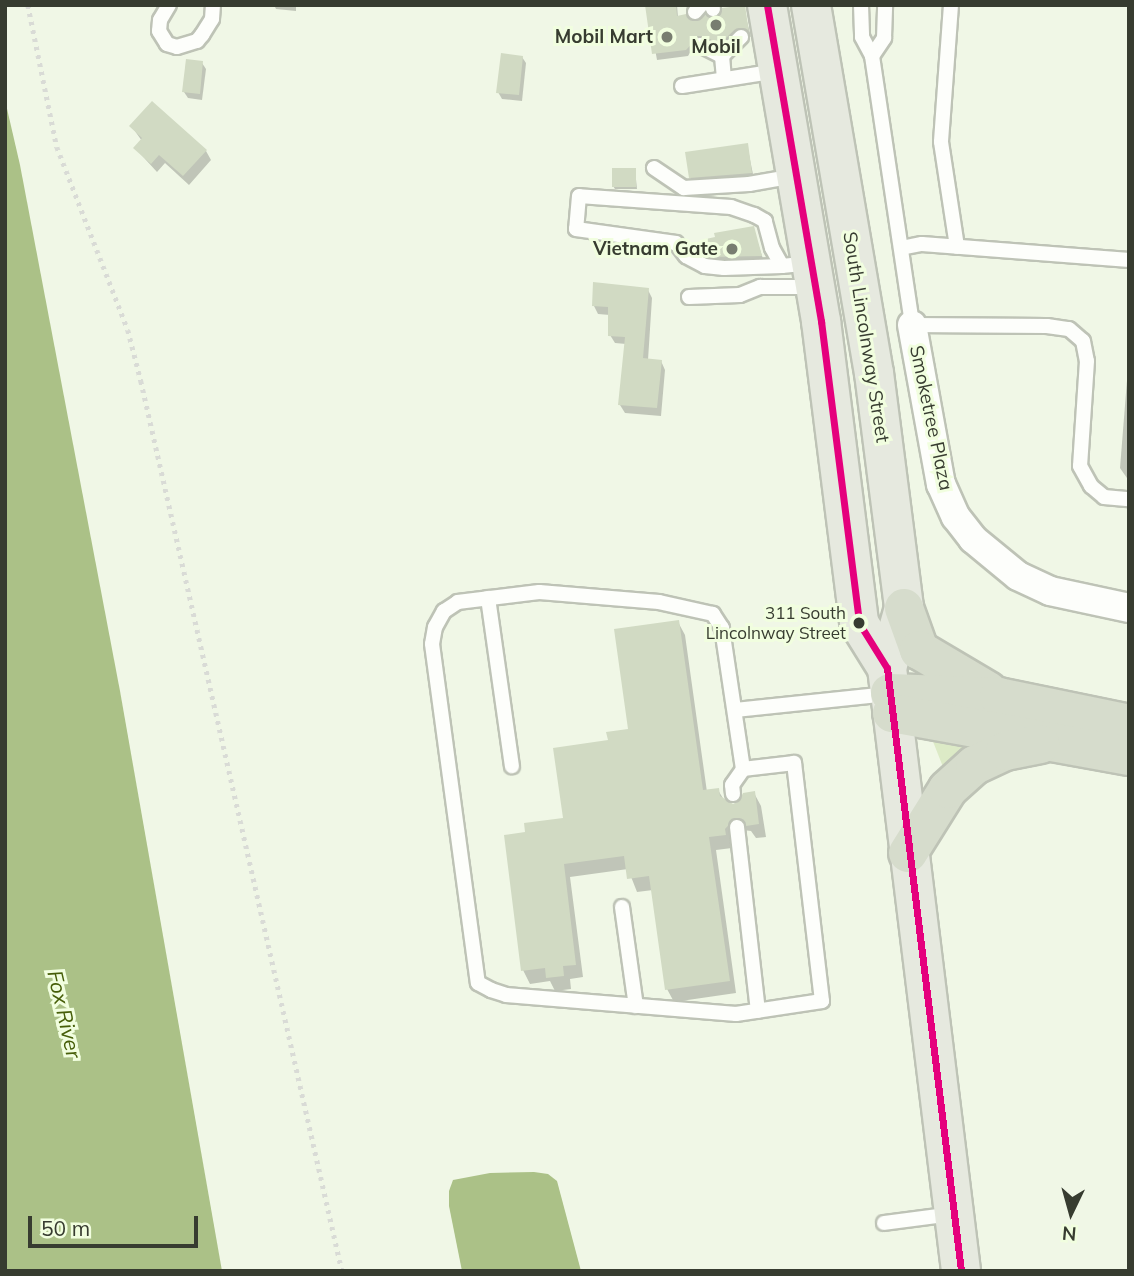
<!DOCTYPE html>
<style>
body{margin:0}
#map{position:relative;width:1134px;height:1276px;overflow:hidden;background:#f0f7e6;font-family:Mulish,sans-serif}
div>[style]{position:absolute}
.green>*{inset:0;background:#dceac6}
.water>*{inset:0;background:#abc187}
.shadow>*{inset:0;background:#0003}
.building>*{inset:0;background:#d1dac3}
.path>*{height:4.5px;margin-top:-2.25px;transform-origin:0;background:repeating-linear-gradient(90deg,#d9dbd6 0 3.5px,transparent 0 8.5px)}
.roads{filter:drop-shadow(2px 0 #bec3b6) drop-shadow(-2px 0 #bec3b6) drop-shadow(0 2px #bec3b6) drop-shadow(0 -2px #bec3b6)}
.service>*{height:14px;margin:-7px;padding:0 7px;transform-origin:7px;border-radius:7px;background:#fdfefb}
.minor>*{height:28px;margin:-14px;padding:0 14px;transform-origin:14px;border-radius:14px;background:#fdfefb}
.primary>*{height:38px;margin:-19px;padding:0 19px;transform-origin:19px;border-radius:19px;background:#e6e9df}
.motorway>*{height:38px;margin:-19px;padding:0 19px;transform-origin:19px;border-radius:19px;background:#d6dccc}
.bus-1>*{height:7px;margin:-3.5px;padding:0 3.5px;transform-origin:3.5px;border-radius:3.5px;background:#e5007d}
.dots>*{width:19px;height:19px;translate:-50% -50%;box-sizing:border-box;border:4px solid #f1fedf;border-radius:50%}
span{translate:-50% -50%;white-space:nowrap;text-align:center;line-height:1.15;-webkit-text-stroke:6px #f1fedf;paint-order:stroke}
.bus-label{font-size:17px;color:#373c30}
.right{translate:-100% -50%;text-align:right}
.poi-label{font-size:19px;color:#373c30;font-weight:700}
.street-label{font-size:19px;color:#373c30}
.water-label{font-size:21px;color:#465e08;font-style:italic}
.frame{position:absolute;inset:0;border:7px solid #373c30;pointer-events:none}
.north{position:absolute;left:1036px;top:1178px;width:70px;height:70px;-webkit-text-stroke:5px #f1fedf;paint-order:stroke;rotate:185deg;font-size:19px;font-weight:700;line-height:28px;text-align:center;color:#373c30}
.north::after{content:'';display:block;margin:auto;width:24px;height:32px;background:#373c30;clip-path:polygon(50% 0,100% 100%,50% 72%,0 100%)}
.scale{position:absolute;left:28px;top:1216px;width:170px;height:32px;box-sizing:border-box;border:4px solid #373c30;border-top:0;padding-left:9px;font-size:21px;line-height:24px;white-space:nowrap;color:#373c30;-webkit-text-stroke:5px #f1fedf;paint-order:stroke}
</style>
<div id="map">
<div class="green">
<div style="clip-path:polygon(930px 734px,1002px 741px,947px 777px)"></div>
</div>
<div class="water">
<div style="clip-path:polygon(5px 100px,20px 165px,120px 691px,222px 1271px,5px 1271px)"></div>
<div style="clip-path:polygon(534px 1172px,548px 1174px,557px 1181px,581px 1271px,462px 1271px,449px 1206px,449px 1191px,453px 1180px,490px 1173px)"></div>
</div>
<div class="shadow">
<div style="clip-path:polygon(274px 5px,296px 5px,296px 11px,276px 9px)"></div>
<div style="clip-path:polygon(647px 5px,677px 5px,678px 17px,694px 24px,717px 20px,743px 6px,751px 37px,743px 33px,727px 46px,694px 46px,688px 56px,657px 60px)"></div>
<div style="clip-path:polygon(522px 57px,526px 63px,522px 101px,502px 99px,498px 92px)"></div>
<div style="clip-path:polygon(202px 63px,206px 69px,202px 100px,188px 98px,184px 92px)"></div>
<div style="clip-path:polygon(132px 127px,206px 151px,211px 160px,189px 185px,165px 163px,157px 172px,135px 148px,142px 141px)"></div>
<div style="clip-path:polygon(747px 145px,754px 179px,694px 184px,690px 177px)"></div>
<div style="clip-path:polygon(635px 170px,637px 189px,615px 189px,613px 186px)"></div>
<div style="clip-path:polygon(753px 228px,764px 262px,715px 262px,711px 256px)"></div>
<div style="clip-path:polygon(648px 290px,652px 298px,648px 360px,661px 361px,665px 370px,661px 416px,625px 413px,620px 405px,626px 344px,615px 343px,610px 335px,610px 315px,598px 314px,594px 306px)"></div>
<div style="clip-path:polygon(1129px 355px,1129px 481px,1120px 468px)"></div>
<div style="clip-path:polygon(678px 622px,685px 635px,707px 792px,718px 790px,724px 800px,733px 805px,754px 793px,761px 806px,766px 837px,756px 838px,751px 831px,743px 830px,731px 842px,732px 848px,716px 850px,736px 993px,674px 1002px,667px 989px,653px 890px,637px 892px,628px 869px,570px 877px,583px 977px,570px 979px,571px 989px,555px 991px,550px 981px,530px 984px,523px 970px,527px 833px,565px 820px,610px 742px,630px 730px)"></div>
</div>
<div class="building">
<div style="clip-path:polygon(645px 5px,676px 5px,677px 16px,686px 14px,694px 21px,705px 15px,716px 18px,722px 8px,745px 5px,749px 33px,739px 28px,724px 40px,715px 42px,699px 36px,686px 50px,652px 54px)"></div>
<div style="clip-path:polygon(501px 53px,523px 56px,519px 95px,496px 93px)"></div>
<div style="clip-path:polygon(186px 59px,203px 61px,200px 94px,182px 92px)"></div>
<div style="clip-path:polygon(152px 101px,207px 150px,183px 176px,159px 155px,151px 164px,133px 148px,142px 138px,129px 126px)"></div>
<div style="clip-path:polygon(748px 143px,752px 173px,689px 178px,685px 152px)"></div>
<div style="clip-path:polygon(612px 168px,636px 168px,636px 187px,612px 187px)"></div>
<div style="clip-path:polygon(754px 226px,762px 256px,710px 257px,706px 239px,715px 237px,714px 233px)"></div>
<div style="clip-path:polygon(593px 282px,649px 288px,643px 358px,662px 360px,657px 408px,618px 405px,625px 337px,608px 336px,608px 307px,592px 306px)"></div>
<div style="clip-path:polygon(679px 620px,703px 790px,719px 788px,720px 796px,733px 804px,739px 801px,743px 793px,755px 791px,759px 824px,746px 826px,741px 819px,735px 818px,725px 829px,726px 835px,709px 837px,730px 981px,665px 990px,649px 876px,627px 879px,624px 856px,564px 864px,576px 965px,563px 966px,564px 976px,546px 978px,545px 968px,521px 971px,504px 835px,525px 832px,524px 823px,563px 818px,553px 748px,608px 740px,606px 732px,628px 729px,614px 629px)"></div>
</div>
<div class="path">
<div style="left:28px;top:5px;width:145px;rotate:78.5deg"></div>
<div style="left:57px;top:147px;width:196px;rotate:68.8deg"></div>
<div style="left:128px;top:330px;width:53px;rotate:75.7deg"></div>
<div style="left:141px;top:381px;width:912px;rotate:77.27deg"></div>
</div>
<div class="roads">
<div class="service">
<div style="left:169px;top:5px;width:17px;rotate:121deg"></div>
<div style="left:160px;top:20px;width:11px;rotate:95deg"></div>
<div style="left:159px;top:31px;width:15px;rotate:58deg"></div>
<div style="left:167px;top:44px;width:10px;rotate:17deg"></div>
<div style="left:177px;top:47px;width:21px;rotate:-17deg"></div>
<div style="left:197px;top:41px;width:8px;rotate:-50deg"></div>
<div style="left:202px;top:35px;width:19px;rotate:-58deg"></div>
<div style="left:212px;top:19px;width:14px;rotate:-86deg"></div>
<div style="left:712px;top:5px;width:4px;rotate:76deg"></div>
<div style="left:861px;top:5px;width:32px;rotate:88deg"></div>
<div style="left:862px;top:37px;width:21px;rotate:62deg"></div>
<div style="left:872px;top:56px;width:272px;rotate:81.5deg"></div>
<div style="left:912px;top:325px;width:135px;rotate:0.4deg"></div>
<div style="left:1047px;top:326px;width:22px;rotate:8deg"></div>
<div style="left:1069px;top:329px;width:18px;rotate:41deg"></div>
<div style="left:1083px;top:341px;width:20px;rotate:79deg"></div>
<div style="left:1087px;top:361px;width:105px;rotate:93.8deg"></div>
<div style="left:1080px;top:466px;width:23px;rotate:61deg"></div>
<div style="left:1091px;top:486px;width:17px;rotate:40deg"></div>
<div style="left:1104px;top:497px;width:25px;rotate:5deg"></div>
<div style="left:951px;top:5px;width:137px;rotate:94.2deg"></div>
<div style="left:941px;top:142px;width:106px;rotate:81.3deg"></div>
<div style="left:695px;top:12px;width:9px;rotate:-49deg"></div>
<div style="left:700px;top:45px;width:25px;rotate:27deg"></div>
<div style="left:722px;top:56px;width:23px;rotate:85deg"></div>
<div style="left:722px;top:56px;width:27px;rotate:-45deg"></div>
<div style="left:872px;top:56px;width:22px;rotate:-56deg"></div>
<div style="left:884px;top:38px;width:33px;rotate:-88deg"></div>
<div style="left:682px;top:86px;width:96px;rotate:-9deg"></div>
<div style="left:654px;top:168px;width:36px;rotate:34deg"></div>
<div style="left:684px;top:188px;width:65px;rotate:-3.5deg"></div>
<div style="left:749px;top:184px;width:47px;rotate:-9.9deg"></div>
<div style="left:901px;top:248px;width:21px;rotate:-11deg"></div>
<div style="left:922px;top:244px;width:208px;rotate:4.4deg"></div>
<div style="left:782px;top:266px;width:21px;rotate:-119deg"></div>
<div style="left:772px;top:248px;width:28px;rotate:-105deg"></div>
<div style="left:765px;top:221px;width:13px;rotate:-151deg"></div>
<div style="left:754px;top:215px;width:24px;rotate:-161deg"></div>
<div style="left:731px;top:207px;width:152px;rotate:-175.9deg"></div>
<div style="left:579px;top:196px;width:33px;rotate:95deg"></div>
<div style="left:576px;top:229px;width:101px;rotate:8deg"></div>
<div style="left:676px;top:243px;width:16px;rotate:52deg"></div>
<div style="left:686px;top:256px;width:21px;rotate:28deg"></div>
<div style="left:705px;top:266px;width:19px;rotate:6deg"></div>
<div style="left:724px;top:268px;width:58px;rotate:-2deg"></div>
<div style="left:782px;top:266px;width:29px;rotate:-6deg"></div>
<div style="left:689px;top:297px;width:51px;rotate:-2.2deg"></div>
<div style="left:740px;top:295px;width:22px;rotate:-22deg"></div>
<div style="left:760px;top:287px;width:54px"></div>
<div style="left:488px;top:598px;width:170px;rotate:81.9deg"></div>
<div style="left:735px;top:710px;width:154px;rotate:-6deg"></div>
<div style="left:733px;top:794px;width:9px;rotate:-96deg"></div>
<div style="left:732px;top:785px;width:19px;rotate:-55deg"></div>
<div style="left:743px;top:769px;width:143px;rotate:-98.5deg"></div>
<div style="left:722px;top:628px;width:17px;rotate:-123deg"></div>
<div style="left:713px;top:614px;width:55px;rotate:-167.5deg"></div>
<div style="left:659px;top:602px;width:120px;rotate:-175.2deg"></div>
<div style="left:539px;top:592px;width:82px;rotate:173deg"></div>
<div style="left:458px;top:602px;width:17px;rotate:147deg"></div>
<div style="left:444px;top:611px;width:18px;rotate:119deg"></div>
<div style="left:435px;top:627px;width:17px;rotate:100deg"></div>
<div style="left:432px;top:644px;width:342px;rotate:82.3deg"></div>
<div style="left:478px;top:983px;width:15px;rotate:28deg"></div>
<div style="left:491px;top:990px;width:16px;rotate:18deg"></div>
<div style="left:506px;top:995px;width:231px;rotate:4.7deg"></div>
<div style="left:736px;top:1014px;width:87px;rotate:-8.6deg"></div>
<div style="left:822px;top:1001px;width:240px;rotate:-96.7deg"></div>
<div style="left:794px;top:763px;width:51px;rotate:173.3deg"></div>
<div style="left:737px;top:827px;width:185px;rotate:83.5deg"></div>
<div style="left:622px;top:907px;width:100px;rotate:82deg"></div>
<div style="left:884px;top:1223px;width:69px;rotate:-7.5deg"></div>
</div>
<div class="minor">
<div style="left:912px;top:325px;width:162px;rotate:79.7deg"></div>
<div style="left:941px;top:484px;width:36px;rotate:66deg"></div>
<div style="left:956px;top:517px;width:28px;rotate:52deg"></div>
<div style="left:973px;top:539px;width:58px;rotate:39.4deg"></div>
<div style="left:1018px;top:576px;width:35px;rotate:25deg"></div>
<div style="left:1050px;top:591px;width:81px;rotate:12.1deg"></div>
</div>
<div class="primary">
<div style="left:767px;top:5px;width:321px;rotate:80.3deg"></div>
<div style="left:821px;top:321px;width:304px;rotate:82.8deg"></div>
<div style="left:859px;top:623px;width:53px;rotate:58.1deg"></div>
<div style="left:811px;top:5px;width:373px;rotate:80.3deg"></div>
<div style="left:874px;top:373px;width:237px;rotate:82.7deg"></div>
<div style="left:904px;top:608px;width:62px;rotate:105.8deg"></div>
<div style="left:887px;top:668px;width:608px;rotate:83deg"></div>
</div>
<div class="motorway">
<div style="left:904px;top:608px;width:45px;rotate:70.3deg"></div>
<div style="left:919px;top:650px;width:80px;rotate:30.7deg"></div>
<div style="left:890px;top:693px;width:109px;rotate:2.1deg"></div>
<div style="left:999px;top:697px;width:133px;rotate:11.7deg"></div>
<div style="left:892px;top:713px;width:241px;rotate:10.3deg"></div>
<div style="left:908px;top:853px;width:75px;rotate:-58deg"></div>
<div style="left:948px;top:789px;width:36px;rotate:-42deg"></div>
<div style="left:975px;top:765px;width:33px;rotate:-25deg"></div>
<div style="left:1005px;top:751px;width:36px;rotate:-11deg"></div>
</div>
</div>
<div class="bus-1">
<div style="left:767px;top:5px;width:321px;rotate:80.3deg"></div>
<div style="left:821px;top:321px;width:304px;rotate:82.8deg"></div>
<div style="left:859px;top:623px;width:53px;rotate:58.1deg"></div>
<div style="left:887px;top:668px;width:608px;rotate:83deg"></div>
</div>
<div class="dots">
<div style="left:716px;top:25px;background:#787d70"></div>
<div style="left:667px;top:37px;background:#787d70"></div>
<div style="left:732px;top:249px;background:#787d70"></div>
<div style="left:859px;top:623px;background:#373c30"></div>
</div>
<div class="bus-label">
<span class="right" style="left:846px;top:623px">311 South<br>Lincolnway Street</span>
</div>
<div class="poi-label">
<span class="right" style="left:653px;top:37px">Mobil Mart</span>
<span style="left:716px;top:47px">Mobil</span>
<span class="right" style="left:718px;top:249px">Vietnam Gate</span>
</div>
<div class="street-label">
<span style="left:866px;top:337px;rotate:81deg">South Lincolnway Street</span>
<span style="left:931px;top:418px;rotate:78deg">Smoketree Plaza</span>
</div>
<div class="water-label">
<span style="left:65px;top:1014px;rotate:77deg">Fox River</span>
</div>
<div class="frame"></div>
<div class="north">N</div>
<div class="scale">50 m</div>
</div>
